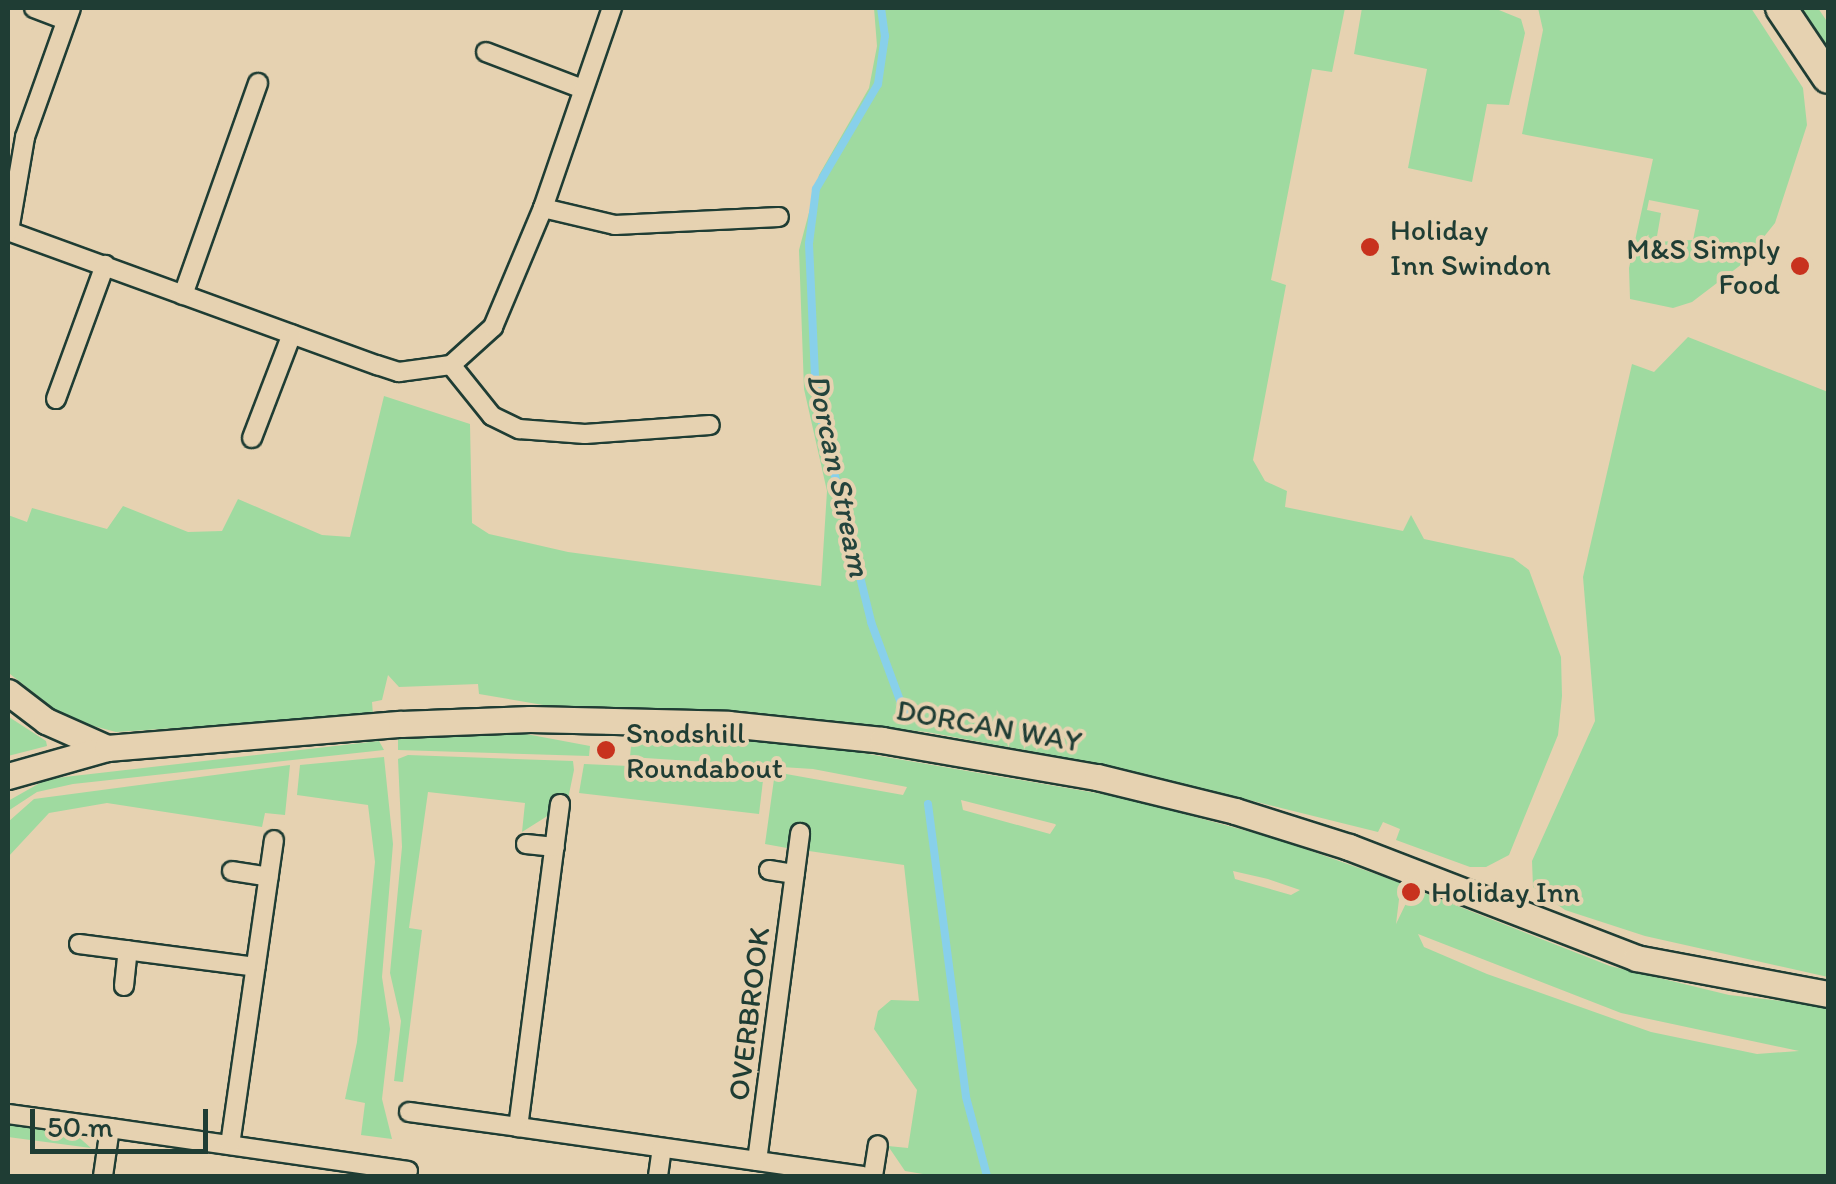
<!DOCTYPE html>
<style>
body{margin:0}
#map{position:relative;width:1836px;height:1184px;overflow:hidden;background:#e6d2b1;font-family:Itim,sans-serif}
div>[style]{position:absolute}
.green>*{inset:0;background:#9fdaa0}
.stream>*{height:8px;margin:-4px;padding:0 4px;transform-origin:4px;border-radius:4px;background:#88d0ea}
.roads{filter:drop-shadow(2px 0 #1f3d34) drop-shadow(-2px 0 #1f3d34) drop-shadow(0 2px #1f3d34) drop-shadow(0 -2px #1f3d34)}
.minor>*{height:18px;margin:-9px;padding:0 9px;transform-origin:9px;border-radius:9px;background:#e6d2b1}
.secondary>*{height:25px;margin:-12.5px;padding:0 12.5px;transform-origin:12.5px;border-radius:12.5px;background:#e6d2b1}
.primary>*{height:30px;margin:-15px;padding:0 15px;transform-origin:15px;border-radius:15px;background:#e6d2b1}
.dots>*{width:28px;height:28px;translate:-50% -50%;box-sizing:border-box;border:5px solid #e6d2b1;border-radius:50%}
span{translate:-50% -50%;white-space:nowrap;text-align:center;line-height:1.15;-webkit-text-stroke:8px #e6d2b1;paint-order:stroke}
.poi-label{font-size:30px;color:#1f3d34}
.left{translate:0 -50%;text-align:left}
.right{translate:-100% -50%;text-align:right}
.street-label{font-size:30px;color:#1f3d34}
.water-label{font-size:32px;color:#24443d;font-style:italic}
.frame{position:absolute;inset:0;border:10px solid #1f3d34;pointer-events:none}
.scale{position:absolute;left:30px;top:1109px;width:178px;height:45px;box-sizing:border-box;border:5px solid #1f3d34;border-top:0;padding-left:12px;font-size:30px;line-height:35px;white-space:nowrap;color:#1f3d34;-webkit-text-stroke:8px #e6d2b1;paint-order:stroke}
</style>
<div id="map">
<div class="green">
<div style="clip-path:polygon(874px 8px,1345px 8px,1332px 72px,1312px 69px,1271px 280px,1286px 285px,1253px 460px,1265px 481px,1287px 491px,1285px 507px,1403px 531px,1411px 515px,1424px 539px,1513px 558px,1529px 570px,1561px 657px,1562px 696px,1558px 735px,1509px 855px,1486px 867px,1470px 867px,1396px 840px,1400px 829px,1383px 822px,1378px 832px,1120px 768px,927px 732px,730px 712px,549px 706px,479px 694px,478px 684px,399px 687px,388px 675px,382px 700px,372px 702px,373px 715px,116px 732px,67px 719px,10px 674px,8px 515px,27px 522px,32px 508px,107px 529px,123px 506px,188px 532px,222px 531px,238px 499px,322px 535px,350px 537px,384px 396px,470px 424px,472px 523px,489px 534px,568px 552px,821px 586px,827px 491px,804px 389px,799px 250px,819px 175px,869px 88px,877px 46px)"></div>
<div style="clip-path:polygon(1362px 8px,1494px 8px,1521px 19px,1525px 33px,1509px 105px,1487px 104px,1472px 182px,1408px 168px,1427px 69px,1354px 54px)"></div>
<div style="clip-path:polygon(evenodd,1538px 8px,1751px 8px,1803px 88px,1807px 125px,1775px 223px,1742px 264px,1692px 302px,1673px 308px,1630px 299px,1629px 268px,1653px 159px,1522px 134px,1543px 30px,1538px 8px,1649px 200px,1699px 210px,1693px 240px,1656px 242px,1661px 213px,1647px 210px,1649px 200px)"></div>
<div style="clip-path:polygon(1799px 8px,1818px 8px,1828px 23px,1828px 53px)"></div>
<div style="clip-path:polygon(1688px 337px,1828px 392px,1828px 977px,1645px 936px,1565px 910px,1533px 887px,1532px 861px,1595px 721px,1583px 577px,1632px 364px,1654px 372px)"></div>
<div style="clip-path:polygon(9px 717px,46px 741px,47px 746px,8px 756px)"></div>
<div style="clip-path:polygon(526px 734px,590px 746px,589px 756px,398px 750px,398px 739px)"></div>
<div style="clip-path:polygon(evenodd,696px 737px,833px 748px,1125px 798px,1280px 840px,1401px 883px,1396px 924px,1409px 897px,1417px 900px,1422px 892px,1610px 966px,1729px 995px,1828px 1006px,1828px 1176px,935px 1176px,905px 1171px,888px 1146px,908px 1148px,917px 1090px,874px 1029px,878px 1011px,891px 1000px,919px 1001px,904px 865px,809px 851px,811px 829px,791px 826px,787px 848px,765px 844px,775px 772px,903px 795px,907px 787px,813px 769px,630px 757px,631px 746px,696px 737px,961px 800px,1055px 824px,1056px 825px,1050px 834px,963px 810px,961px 800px,696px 737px,1233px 871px,1268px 879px,1300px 890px,1291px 895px,1235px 879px,1233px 871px,696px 737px,1418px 934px,1621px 1013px,1799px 1051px,1757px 1054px,1651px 1032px,1487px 974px,1424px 947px,1418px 934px)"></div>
<div style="clip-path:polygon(379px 741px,384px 750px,73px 784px,37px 792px,8px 811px,8px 801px,47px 779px)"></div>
<div style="clip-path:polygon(408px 755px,573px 761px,574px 770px,568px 799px,552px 796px,549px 815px,522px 832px,525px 803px,428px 792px,409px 928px,422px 930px,403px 1082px,394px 1081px,401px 1021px,390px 973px,402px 847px,398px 759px)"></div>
<div style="clip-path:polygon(384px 757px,393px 844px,382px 977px,390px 1029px,382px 1099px,392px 1139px,361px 1135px,365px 1103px,345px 1099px,357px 1042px,375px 862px,368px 805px,297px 795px,300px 765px)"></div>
<div style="clip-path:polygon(584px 764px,764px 772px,759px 814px,579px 793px)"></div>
<div style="clip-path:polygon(290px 765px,285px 815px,265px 813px,262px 827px,107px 803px,49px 813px,8px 857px,8px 822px,34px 799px)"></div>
<div style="clip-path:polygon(9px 1124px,75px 1134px,91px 1148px,8px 1137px)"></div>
</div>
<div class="stream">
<div style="left:881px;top:8px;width:28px;rotate:82deg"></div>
<div style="left:885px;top:36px;width:49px;rotate:98.3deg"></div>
<div style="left:878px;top:84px;width:122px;rotate:120.6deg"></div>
<div style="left:816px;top:189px;width:55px;rotate:97.3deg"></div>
<div style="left:809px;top:244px;width:155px;rotate:87.4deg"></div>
<div style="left:816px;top:399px;width:230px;rotate:76.1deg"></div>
<div style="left:871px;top:622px;width:98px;rotate:69.7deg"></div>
<div style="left:928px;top:804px;width:295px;rotate:82.6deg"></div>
<div style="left:966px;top:1097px;width:82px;rotate:75.1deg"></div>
</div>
<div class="roads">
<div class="minor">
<div style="left:34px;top:8px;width:34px;rotate:21deg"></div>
<div style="left:486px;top:52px;width:104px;rotate:20.9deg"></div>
<div style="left:543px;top:208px;width:74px;rotate:13.3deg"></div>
<div style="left:615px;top:225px;width:164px;rotate:-2.8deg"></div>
<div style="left:8px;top:231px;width:393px;rotate:20deg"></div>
<div style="left:377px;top:365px;width:23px;rotate:18deg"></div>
<div style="left:399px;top:372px;width:52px;rotate:-7.7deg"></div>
<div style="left:451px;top:365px;width:57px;rotate:-42.1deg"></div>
<div style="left:493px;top:327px;width:129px;rotate:-67.2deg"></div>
<div style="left:543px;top:208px;width:212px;rotate:-71deg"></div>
<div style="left:9px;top:231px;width:95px;rotate:-80.3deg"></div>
<div style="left:25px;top:137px;width:137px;rotate:-70.4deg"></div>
<div style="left:183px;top:295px;width:225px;rotate:-70.5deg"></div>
<div style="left:451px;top:365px;width:65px;rotate:51.2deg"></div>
<div style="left:492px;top:416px;width:30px;rotate:26deg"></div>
<div style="left:519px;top:429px;width:66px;rotate:4.3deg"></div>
<div style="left:585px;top:434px;width:125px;rotate:-4.1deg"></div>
<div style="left:56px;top:399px;width:143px;rotate:-69.9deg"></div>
<div style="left:252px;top:438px;width:111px;rotate:-69deg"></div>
<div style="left:560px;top:804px;width:326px;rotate:97.4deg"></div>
<div style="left:518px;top:1127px;width:348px;rotate:8.1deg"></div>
<div style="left:526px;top:844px;width:29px;rotate:6deg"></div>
<div style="left:769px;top:870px;width:26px;rotate:9deg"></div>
<div style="left:232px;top:871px;width:37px;rotate:9deg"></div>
<div style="left:79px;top:944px;width:178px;rotate:7.4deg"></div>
<div style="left:124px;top:986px;width:36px;rotate:-84deg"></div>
<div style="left:409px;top:1112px;width:110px;rotate:7.8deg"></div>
<div style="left:8px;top:1114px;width:103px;rotate:7.8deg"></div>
<div style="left:110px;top:1128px;width:49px;rotate:98.3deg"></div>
<div style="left:110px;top:1128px;width:301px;rotate:8.2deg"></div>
<div style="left:230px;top:1145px;width:308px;rotate:-81.8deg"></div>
<div style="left:757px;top:1161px;width:331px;rotate:-82.5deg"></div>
<div style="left:658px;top:1176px;width:28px;rotate:-82deg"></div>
<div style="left:873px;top:1176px;width:31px;rotate:-81deg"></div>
</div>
<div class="secondary">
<div style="left:8px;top:692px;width:48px;rotate:37.3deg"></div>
<div style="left:46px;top:721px;width:67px;rotate:23.9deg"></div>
<div style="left:8px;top:776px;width:103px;rotate:-15.8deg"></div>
<div style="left:107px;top:748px;width:295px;rotate:-4.7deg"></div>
<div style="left:401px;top:724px;width:129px;rotate:-2.2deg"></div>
<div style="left:530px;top:719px;width:198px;rotate:1.4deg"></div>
<div style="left:728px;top:724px;width:155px;rotate:5.9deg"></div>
<div style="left:882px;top:740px;width:218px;rotate:9.8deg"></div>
<div style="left:1097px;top:777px;width:142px;rotate:13.8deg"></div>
<div style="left:1235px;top:811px;width:120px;rotate:17.5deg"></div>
<div style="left:1349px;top:847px;width:308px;rotate:21.1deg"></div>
<div style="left:1636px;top:958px;width:195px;rotate:10.6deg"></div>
</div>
<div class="primary">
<div style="left:1781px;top:8px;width:84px;rotate:56.1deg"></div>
</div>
</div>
<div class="dots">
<div style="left:1370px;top:247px;background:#c8321e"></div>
<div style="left:1800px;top:266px;background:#c8321e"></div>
<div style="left:606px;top:750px;background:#c8321e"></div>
<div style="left:1411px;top:892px;background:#c8321e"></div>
</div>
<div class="poi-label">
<span class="left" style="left:1390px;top:247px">Holiday<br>Inn Swindon</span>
<span class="right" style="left:1780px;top:266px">M&amp;S Simply<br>Food</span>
<span class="left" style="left:626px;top:750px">Snodshill<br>Roundabout</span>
<span class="left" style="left:1431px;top:892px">Holiday Inn</span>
</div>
<div class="street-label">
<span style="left:989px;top:726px;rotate:10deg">DORCAN WAY</span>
<span style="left:749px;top:1014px;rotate:-83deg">OVERBROOK</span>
</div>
<div class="water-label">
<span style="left:839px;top:475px;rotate:78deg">Dorcan Stream</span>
</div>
<div class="frame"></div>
<div class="scale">50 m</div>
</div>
